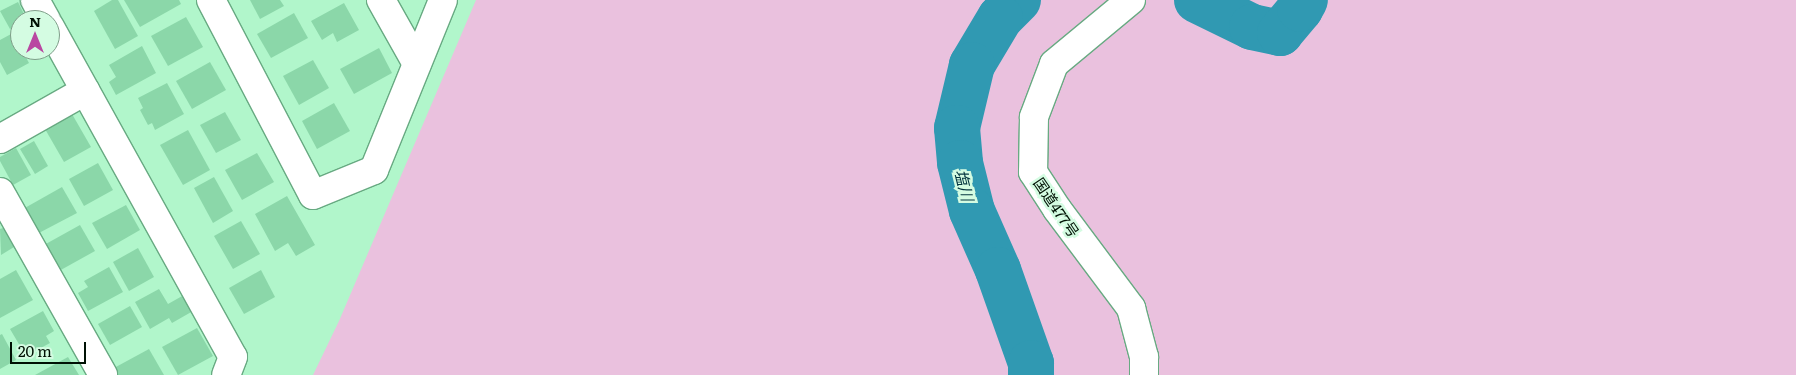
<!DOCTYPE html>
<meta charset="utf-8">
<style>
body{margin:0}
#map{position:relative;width:1796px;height:375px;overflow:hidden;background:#b1f6cb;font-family:Literata,"Noto Sans JP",serif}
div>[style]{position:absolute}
.green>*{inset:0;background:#eac1de}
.river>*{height:46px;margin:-23px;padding:0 23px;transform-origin:23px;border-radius:23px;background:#3099b2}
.building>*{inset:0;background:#8bd7a9}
.roads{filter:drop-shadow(1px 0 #68aa82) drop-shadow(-1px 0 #68aa82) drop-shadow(0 1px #68aa82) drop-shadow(0 -1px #68aa82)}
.minor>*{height:28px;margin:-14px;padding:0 14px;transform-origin:14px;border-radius:14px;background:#fff}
.highway>*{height:28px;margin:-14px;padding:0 14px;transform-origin:14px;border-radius:14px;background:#fff}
span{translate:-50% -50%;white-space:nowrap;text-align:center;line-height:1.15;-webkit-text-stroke:5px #d4fce2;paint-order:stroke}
.street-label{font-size:15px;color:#001104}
.water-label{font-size:16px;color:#02333e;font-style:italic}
.north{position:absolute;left:10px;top:10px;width:50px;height:50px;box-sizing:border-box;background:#d4fce2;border:1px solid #7f9e89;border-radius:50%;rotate:0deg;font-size:14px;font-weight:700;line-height:20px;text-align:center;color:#001104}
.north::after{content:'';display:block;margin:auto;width:18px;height:22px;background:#b947a1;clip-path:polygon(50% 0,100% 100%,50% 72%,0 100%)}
.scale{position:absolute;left:10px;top:342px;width:76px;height:22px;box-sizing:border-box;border:2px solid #001104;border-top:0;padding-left:6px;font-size:15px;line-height:18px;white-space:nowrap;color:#001104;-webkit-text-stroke:4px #d4fce2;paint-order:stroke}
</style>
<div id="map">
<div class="green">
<div style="clip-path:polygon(476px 0,1796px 0,1796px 375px,313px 375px,339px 321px)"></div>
</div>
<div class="river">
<div style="left:1018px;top:0;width:25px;rotate:135deg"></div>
<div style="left:1000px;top:18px;width:55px;rotate:120.8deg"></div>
<div style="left:972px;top:65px;width:65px;rotate:103.4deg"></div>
<div style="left:957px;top:128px;width:35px;rotate:85deg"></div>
<div style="left:960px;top:163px;width:49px;rotate:76deg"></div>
<div style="left:972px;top:211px;width:64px;rotate:66.2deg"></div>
<div style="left:998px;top:270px;width:99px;rotate:70.5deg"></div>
<div style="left:1031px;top:363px;width:12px;rotate:90deg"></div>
<div style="left:1197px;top:0;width:61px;rotate:26.1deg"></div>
<div style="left:1252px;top:27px;width:29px;rotate:12deg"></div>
<div style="left:1280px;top:33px;width:31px;rotate:-50deg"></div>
<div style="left:1300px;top:9px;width:10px;rotate:-61deg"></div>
</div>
<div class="building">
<div style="clip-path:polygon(112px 0,118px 0,138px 36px,115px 49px,94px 11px)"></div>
<div style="clip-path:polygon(124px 0,179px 0,181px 4px,140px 27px)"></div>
<div style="clip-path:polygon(250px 0,280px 0,284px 6px,260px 19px)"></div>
<div style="clip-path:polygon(18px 2px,27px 20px,20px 20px,20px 24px,10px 29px,0 11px)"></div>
<div style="clip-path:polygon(344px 3px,359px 30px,337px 42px,333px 33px,322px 40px,311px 21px)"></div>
<div style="clip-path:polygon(294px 13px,308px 38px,271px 58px,257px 34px)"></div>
<div style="clip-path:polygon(186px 17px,203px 47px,168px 66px,151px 36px)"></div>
<div style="clip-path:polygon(13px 33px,20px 50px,22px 50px,29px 63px,7px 75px,0 62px,0 40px)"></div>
<div style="clip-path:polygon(142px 46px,156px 73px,116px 95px,109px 82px,116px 77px,109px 65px)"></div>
<div style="clip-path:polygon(379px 48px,392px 73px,354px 94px,340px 69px)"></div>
<div style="clip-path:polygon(30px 50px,43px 50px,44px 53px,34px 58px)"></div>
<div style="clip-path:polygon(313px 60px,329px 88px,299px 105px,283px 76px)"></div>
<div style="clip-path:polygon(210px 62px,226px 90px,192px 109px,176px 81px)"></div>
<div style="clip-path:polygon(167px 83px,184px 114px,155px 130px,152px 123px,148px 125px,140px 110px,143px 108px,138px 98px)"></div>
<div style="clip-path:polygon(334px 103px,350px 131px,317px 149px,302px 121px)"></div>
<div style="clip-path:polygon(225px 112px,241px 140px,216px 153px,200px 125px)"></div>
<div style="clip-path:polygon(72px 114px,91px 147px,64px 162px,45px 129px)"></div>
<div style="clip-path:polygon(188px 130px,210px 170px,183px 185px,160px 145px)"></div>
<div style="clip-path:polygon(34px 141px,48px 166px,35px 174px,20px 149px)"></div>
<div style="clip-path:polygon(16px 148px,31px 175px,13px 185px,0 161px,0 157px)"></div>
<div style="clip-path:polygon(257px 153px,274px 182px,242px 200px,225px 170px)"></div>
<div style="clip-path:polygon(98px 163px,113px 190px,84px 206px,69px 179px)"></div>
<div style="clip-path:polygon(214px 177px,233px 211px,213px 223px,194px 188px)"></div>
<div style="clip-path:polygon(62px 187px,77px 213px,37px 234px,23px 209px)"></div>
<div style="clip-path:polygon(287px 196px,315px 245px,296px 256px,288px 243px,275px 251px,255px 214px)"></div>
<div style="clip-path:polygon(126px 205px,140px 230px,107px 249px,92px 223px)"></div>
<div style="clip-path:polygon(241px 221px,260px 254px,233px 269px,214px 236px)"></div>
<div style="clip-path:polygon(80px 225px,95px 251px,59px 271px,44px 245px)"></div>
<div style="clip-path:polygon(3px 228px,14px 247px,1px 255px,0 229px)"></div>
<div style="clip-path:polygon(138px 248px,154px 277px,129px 291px,113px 262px)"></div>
<div style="clip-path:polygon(109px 267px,123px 292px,88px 311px,78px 293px,88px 287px,84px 281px)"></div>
<div style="clip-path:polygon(16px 270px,33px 300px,0 318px,0 279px)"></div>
<div style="clip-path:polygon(261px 270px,275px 297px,244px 314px,229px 288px)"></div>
<div style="clip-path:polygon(159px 289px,168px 304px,184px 295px,193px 311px,172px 323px,169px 318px,150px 329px,135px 302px)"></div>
<div style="clip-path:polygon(130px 306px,142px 327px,110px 345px,98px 324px)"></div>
<div style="clip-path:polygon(43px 311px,54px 331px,46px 336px,50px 343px,26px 356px,10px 329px)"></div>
<div style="clip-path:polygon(197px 328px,213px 356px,178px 375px,162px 347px)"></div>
<div style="clip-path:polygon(2px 334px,16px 360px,0 369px,0 335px)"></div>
<div style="clip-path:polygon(149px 349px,164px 375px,118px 375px,114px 368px)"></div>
<div style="clip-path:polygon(68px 357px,79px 375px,35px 375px)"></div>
</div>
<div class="roads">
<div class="minor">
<div style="left:35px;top:0;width:23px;rotate:61deg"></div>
<div style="left:211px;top:0;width:220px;rotate:62.4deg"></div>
<div style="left:313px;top:195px;width:66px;rotate:-22.3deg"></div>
<div style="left:374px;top:170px;width:183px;rotate:-67.9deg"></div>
<div style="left:381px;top:0;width:73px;rotate:60.6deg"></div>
<div style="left:50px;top:27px;width:377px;rotate:61deg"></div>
<div style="left:233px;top:357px;width:19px;rotate:111deg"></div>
<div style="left:0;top:139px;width:98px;rotate:-29.5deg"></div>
<div style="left:0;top:192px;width:210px;rotate:60.6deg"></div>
</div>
<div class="highway">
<div style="left:1131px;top:0;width:100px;rotate:140.3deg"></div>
<div style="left:1054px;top:64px;width:57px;rotate:110.7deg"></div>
<div style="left:1034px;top:117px;width:55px;rotate:91deg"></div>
<div style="left:1033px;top:172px;width:44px;rotate:57deg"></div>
<div style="left:1057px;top:209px;width:124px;rotate:53.2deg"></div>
<div style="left:1131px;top:308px;width:51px;rotate:75.1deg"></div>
<div style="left:1144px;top:357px;width:18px;rotate:90deg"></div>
</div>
</div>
<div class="street-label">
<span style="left:1057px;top:207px;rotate:56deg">国道477号</span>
</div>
<div class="water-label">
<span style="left:965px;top:185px;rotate:76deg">塩川</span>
</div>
<div class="north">N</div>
<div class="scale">20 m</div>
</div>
